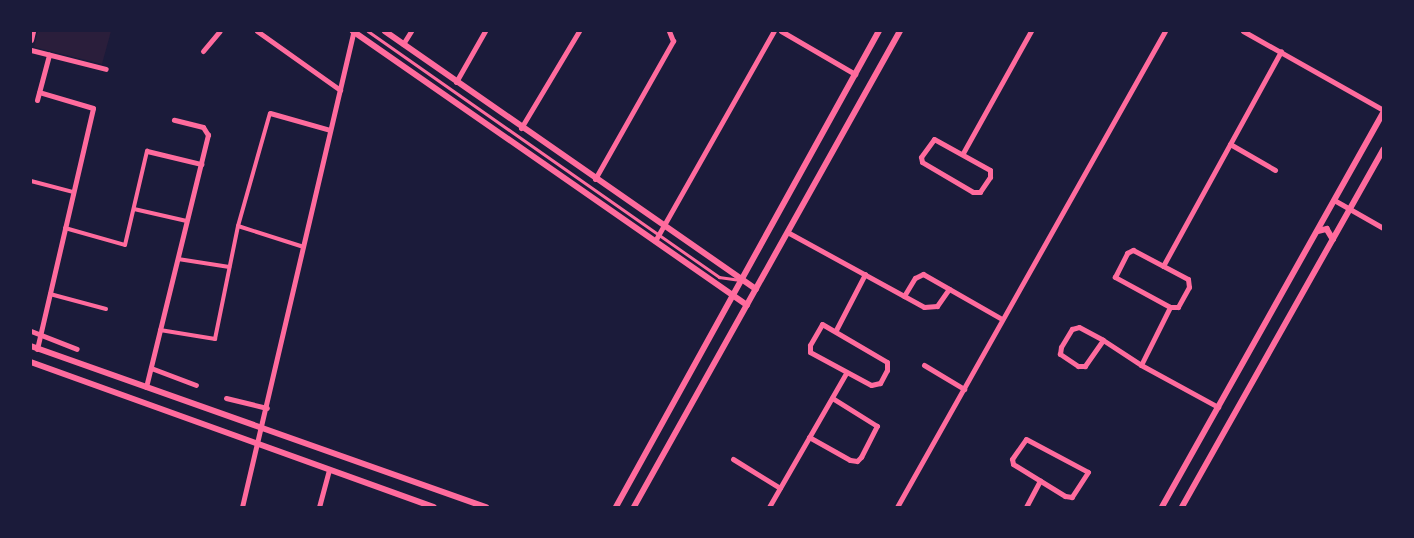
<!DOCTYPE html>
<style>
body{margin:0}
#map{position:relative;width:1414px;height:538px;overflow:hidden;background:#1b1b3a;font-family:Mulish,sans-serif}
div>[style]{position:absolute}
.green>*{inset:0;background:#2a1e3b}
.service>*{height:2.5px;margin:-1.25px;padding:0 1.25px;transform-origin:1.25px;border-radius:1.25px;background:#ff6b9d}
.pedestrian>*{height:4px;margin:-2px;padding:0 2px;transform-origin:2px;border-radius:2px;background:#ff6b9d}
.minor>*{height:5px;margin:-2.5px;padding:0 2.5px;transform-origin:2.5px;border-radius:2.5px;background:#ff6b9d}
.tertiary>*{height:5.5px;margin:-2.75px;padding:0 2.75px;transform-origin:2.75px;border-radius:2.75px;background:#ff6b9d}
span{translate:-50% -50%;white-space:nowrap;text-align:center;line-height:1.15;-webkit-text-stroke:4px #1b1b3a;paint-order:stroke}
.frame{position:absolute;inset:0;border:32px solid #1b1b3a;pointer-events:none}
</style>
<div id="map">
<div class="green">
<div style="clip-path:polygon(38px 31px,111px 31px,102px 64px,34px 47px)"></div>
</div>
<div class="service">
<div style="left:368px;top:31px;width:429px;rotate:35deg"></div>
<div style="left:719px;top:277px;width:21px;rotate:8deg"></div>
</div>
<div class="pedestrian">
<div style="left:31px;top:181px;width:43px;rotate:14.7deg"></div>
<div style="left:134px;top:209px;width:54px;rotate:12.8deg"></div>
<div style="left:238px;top:226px;width:69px;rotate:17.7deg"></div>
<div style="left:65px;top:228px;width:62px;rotate:15.8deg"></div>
<div style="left:125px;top:245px;width:97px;rotate:-76.8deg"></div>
<div style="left:178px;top:259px;width:52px;rotate:8.9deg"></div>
<div style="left:50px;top:294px;width:58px;rotate:15deg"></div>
<div style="left:160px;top:330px;width:56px;rotate:9.3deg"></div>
<div style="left:215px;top:339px;width:115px;rotate:-78.5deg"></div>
<div style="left:238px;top:226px;width:117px;rotate:-74.2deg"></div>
</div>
<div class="minor">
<div style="left:257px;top:31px;width:102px;rotate:35.4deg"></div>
<div style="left:781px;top:31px;width:86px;rotate:30.2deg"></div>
<div style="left:1243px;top:31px;width:161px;rotate:29.4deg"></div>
<div style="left:31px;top:40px;width:9px;rotate:-77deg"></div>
<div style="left:403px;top:44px;width:15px;rotate:-58deg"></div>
<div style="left:31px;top:50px;width:77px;rotate:14.2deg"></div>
<div style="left:203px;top:51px;width:26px;rotate:-50deg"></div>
<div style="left:456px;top:82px;width:59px;rotate:-60.4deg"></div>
<div style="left:37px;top:100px;width:47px;rotate:-75.1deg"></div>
<div style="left:270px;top:113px;width:62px;rotate:15.8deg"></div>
<div style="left:521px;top:128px;width:113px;rotate:-59.1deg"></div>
<div style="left:934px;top:139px;width:64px;rotate:29deg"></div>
<div style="left:990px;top:170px;width:7px;rotate:90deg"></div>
<div style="left:990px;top:177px;width:18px;rotate:124deg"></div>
<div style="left:980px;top:192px;width:7px;rotate:180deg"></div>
<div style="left:973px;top:192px;width:59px;rotate:-149.5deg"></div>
<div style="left:922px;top:162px;width:5px;rotate:-101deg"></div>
<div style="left:921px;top:157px;width:22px;rotate:-54deg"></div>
<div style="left:1230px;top:144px;width:52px;rotate:30deg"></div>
<div style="left:147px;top:151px;width:56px;rotate:13.5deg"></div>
<div style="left:963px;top:153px;width:140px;rotate:-60.9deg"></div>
<div style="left:595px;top:179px;width:159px;rotate:-60.5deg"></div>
<div style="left:673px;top:41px;width:11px;rotate:-112deg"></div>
<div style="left:1334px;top:200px;width:56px;rotate:29.7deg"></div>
<div style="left:789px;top:233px;width:154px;rotate:28.7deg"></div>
<div style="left:924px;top:307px;width:13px;rotate:-4deg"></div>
<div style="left:937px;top:306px;width:21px;rotate:-55deg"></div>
<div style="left:655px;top:241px;width:241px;rotate:-60.5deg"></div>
<div style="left:1133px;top:250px;width:62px;rotate:27.8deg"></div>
<div style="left:1188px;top:279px;width:8px;rotate:83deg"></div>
<div style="left:1189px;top:287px;width:23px;rotate:119deg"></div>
<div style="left:1178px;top:307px;width:8px;rotate:180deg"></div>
<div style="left:1170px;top:307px;width:63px;rotate:-151.4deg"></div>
<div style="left:1115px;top:277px;width:27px;rotate:-63deg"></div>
<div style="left:1127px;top:253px;width:7px;rotate:-27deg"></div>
<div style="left:1163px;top:266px;width:245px;rotate:-61.2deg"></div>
<div style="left:904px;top:296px;width:21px;rotate:-59deg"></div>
<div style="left:915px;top:278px;width:9px;rotate:-27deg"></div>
<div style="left:923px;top:274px;width:91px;rotate:29.7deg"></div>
<div style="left:822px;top:324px;width:75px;rotate:30.3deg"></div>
<div style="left:887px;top:362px;width:8px;rotate:90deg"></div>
<div style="left:887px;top:370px;width:15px;rotate:118deg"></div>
<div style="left:880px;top:383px;width:9px;rotate:167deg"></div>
<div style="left:871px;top:385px;width:69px;rotate:-151.6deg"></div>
<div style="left:810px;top:352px;width:7px;rotate:-90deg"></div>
<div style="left:810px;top:345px;width:24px;rotate:-60deg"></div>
<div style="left:836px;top:330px;width:63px;rotate:-62.6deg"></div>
<div style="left:31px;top:331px;width:49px;rotate:21.4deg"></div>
<div style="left:1103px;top:340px;width:32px;rotate:125deg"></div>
<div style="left:1085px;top:366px;width:7px;rotate:180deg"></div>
<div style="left:1078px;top:366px;width:22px;rotate:-146deg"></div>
<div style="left:1060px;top:354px;width:7px;rotate:-82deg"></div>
<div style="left:1061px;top:347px;width:21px;rotate:-59deg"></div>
<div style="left:1072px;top:329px;width:7px;rotate:-16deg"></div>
<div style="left:1079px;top:327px;width:27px;rotate:28deg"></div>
<div style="left:1103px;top:340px;width:45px;rotate:33.3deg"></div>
<div style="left:1141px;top:365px;width:88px;rotate:28.6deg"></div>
<div style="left:37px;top:349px;width:247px;rotate:-76.9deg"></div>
<div style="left:93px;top:108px;width:56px;rotate:-163.5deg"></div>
<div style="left:924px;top:365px;width:47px;rotate:31deg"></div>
<div style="left:1141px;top:365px;width:65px;rotate:-63.4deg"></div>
<div style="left:151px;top:368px;width:48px;rotate:20.7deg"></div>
<div style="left:146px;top:387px;width:260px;rotate:-76.2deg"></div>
<div style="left:208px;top:135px;width:9px;rotate:-122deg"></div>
<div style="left:203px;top:127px;width:30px;rotate:-166deg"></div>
<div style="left:226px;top:398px;width:42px;rotate:13.7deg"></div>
<div style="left:809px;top:437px;width:47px;rotate:29.3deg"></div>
<div style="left:850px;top:460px;width:7px;rotate:8deg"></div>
<div style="left:857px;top:461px;width:6px;rotate:-45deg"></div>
<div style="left:861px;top:457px;width:35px;rotate:-63deg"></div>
<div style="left:877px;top:426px;width:53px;rotate:-148.1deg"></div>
<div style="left:1026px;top:439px;width:70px;rotate:28deg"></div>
<div style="left:1088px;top:472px;width:30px;rotate:123deg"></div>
<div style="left:1072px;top:497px;width:7px;rotate:-172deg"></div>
<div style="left:1065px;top:496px;width:61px;rotate:-148.4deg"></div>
<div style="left:1013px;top:464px;width:5px;rotate:-101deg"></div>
<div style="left:1012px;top:459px;width:24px;rotate:-55deg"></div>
<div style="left:733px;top:459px;width:55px;rotate:31.7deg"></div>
<div style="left:242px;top:507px;width:489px;rotate:-76.8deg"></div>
<div style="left:319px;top:507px;width:39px;rotate:-75deg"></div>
<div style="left:769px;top:507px;width:155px;rotate:-60.1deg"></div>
<div style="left:897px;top:507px;width:546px;rotate:-60.62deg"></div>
<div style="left:1026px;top:507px;width:30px;rotate:-62deg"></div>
</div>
<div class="tertiary">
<div style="left:353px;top:31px;width:480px;rotate:34.8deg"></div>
<div style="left:385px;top:31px;width:452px;rotate:34.8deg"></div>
<div style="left:1318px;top:231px;width:9px;rotate:-13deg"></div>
<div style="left:1327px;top:229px;width:12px;rotate:59deg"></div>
<div style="left:31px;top:346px;width:483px;rotate:19.5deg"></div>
<div style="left:31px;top:362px;width:428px;rotate:19.8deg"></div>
<div style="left:616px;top:507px;width:544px;rotate:-61.08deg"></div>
<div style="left:634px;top:507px;width:545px;rotate:-60.8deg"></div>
<div style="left:1162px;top:507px;width:452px;rotate:-60.7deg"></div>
<div style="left:1182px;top:507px;width:410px;rotate:-60.6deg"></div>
</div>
<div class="frame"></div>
</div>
